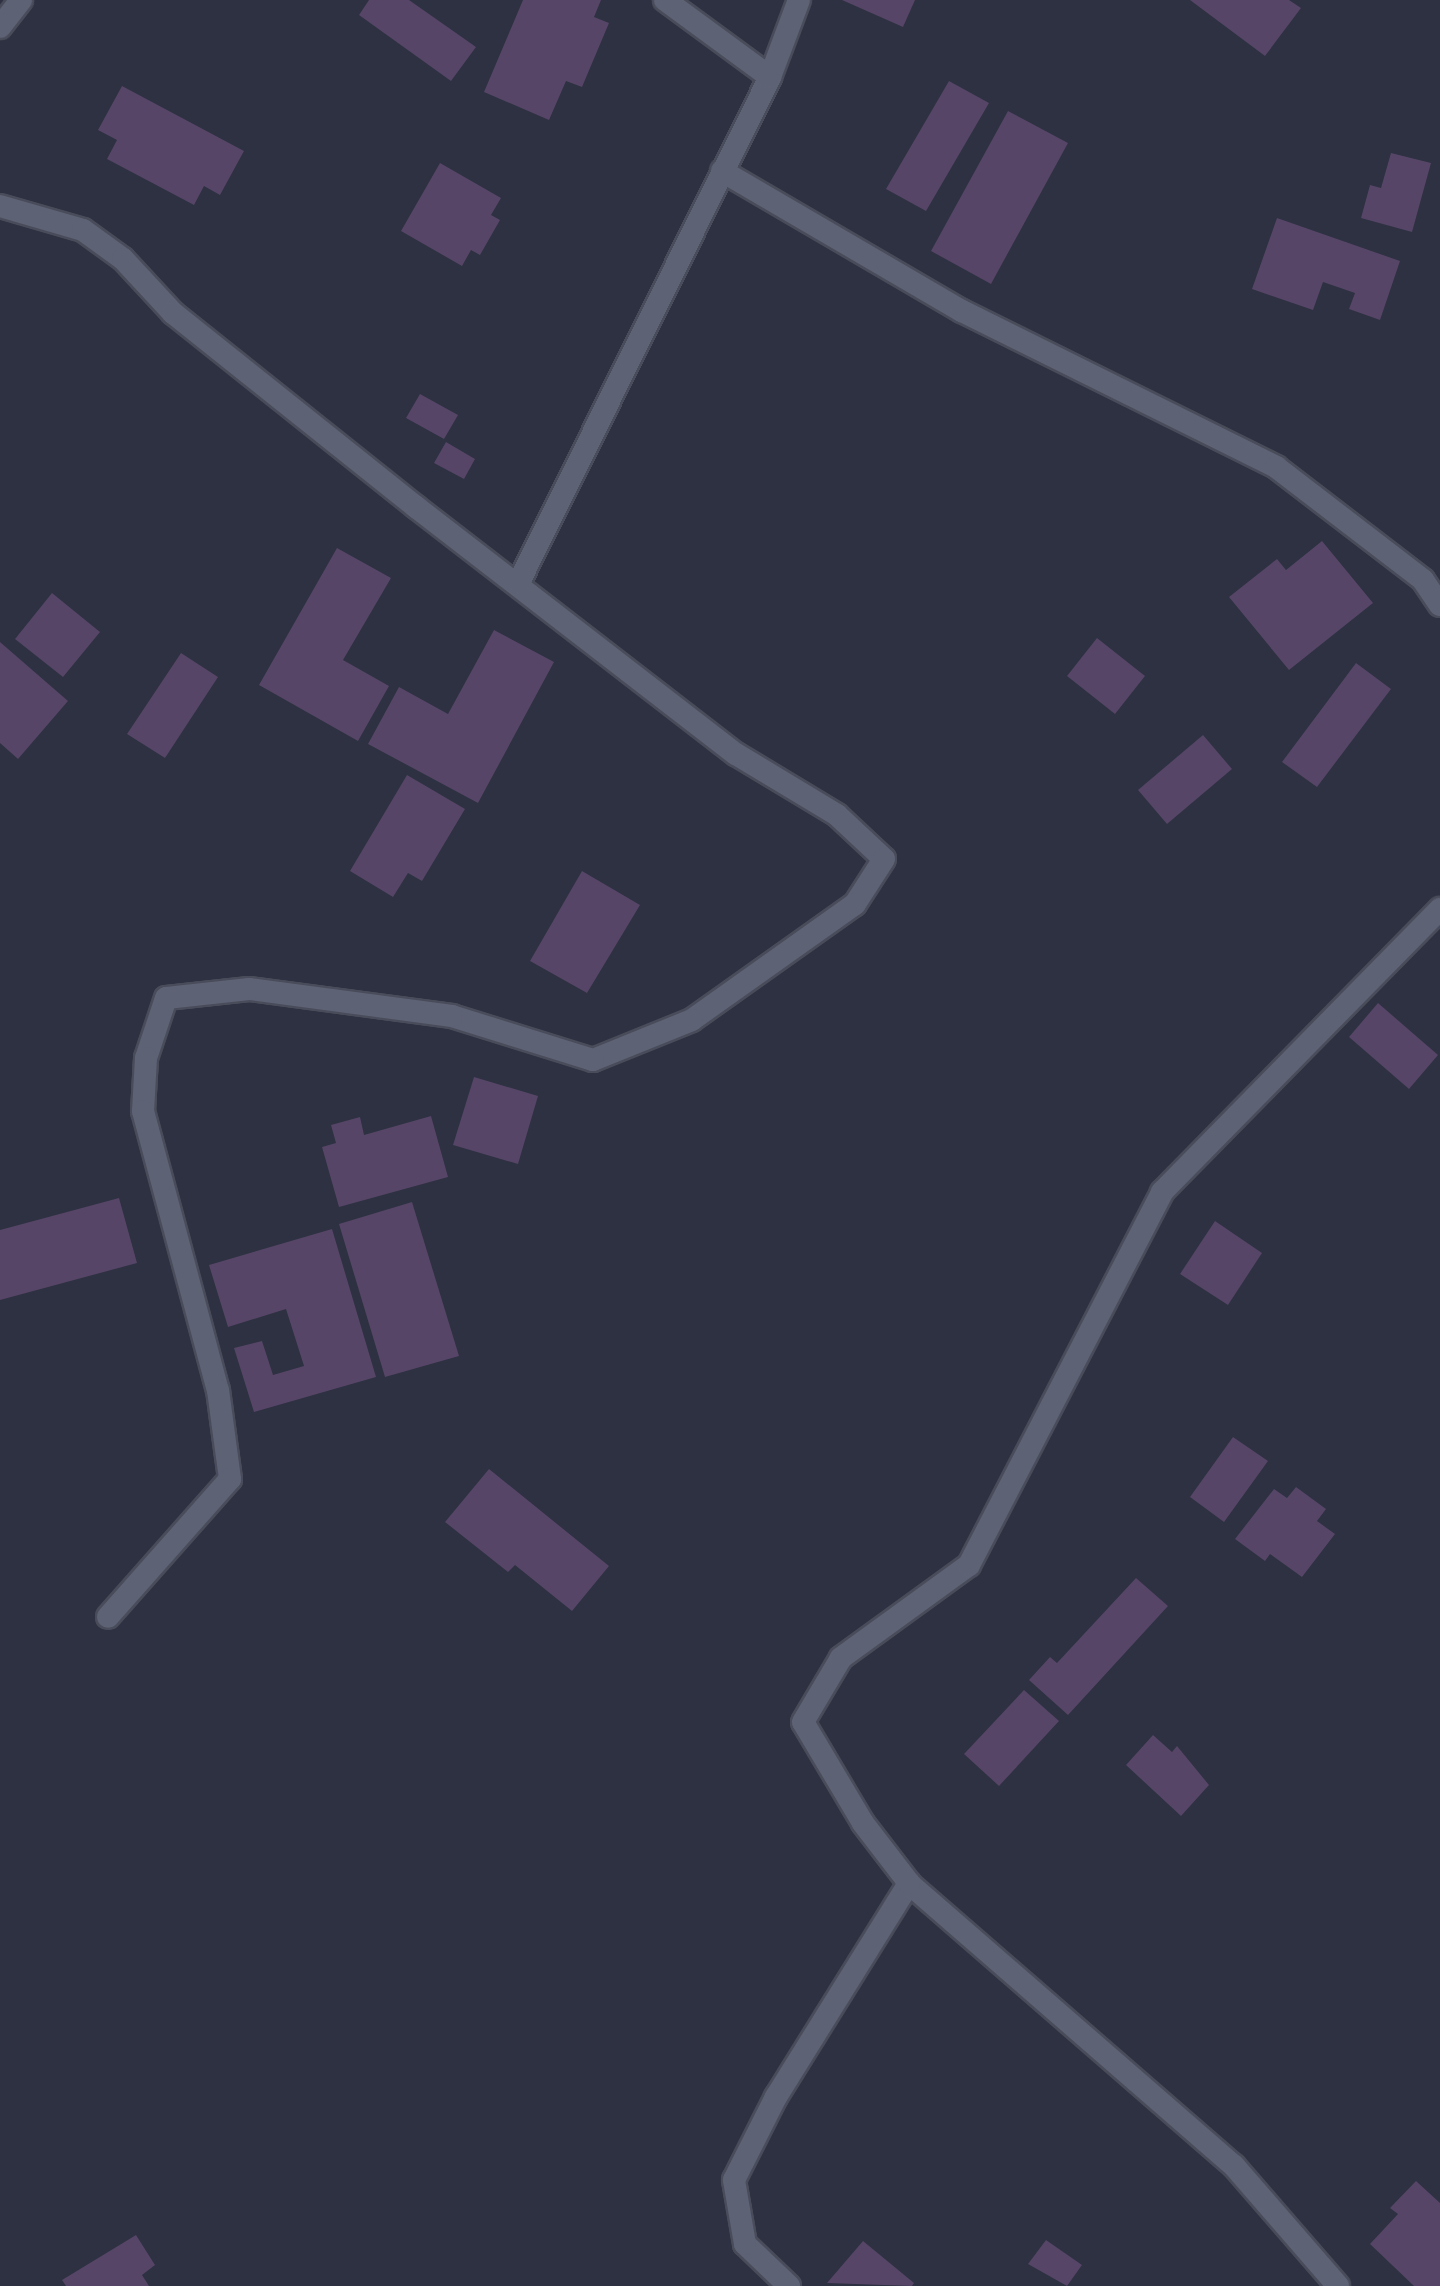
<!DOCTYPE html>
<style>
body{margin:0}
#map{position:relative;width:1440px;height:2286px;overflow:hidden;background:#2d3141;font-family:Figtree,sans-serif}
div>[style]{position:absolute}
.building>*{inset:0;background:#564567}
.roads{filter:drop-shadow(2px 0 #494c5a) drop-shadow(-2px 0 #494c5a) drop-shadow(0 2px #494c5a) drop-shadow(0 -2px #494c5a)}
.minor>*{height:22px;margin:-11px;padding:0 11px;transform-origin:11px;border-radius:11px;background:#5e6275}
span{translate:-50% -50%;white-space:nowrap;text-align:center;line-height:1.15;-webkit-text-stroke:6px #181921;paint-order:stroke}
</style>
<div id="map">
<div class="building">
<div style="clip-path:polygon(369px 0,409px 0,476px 47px,451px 81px,359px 15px)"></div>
<div style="clip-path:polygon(523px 0,601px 0,594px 17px,609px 23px,582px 87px,566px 81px,549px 120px,484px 92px)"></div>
<div style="clip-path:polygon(842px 0,915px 0,903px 27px)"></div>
<div style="clip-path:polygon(1190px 0,1289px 0,1301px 8px,1265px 56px)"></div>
<div style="clip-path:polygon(949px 81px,989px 103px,926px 211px,886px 189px)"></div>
<div style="clip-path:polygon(122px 86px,244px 151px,220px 195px,204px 186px,194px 205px,107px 159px,117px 140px,98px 130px)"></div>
<div style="clip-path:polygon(1008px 111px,1068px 143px,991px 284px,931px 251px)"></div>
<div style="clip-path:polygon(1391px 153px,1431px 163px,1412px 232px,1361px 218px,1370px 185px,1381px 188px)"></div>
<div style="clip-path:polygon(440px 163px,501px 198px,491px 215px,500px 220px,480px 255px,471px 250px,462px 266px,401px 231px)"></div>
<div style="clip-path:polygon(1277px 218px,1400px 261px,1380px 320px,1349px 309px,1355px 293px,1323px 282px,1313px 310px,1252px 289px)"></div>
<div style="clip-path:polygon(420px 394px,458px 415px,444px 439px,406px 418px)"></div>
<div style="clip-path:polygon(446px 442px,475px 459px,464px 479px,434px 463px)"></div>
<div style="clip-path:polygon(1322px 541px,1373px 603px,1289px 670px,1229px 597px,1277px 559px,1286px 570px)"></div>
<div style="clip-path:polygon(337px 548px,391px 578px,343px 660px,389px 686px,358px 741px,259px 685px)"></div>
<div style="clip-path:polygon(52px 593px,100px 632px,63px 677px,15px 639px)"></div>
<div style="clip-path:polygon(494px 630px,554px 662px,478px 803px,368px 744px,399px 687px,448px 714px)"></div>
<div style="clip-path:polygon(1097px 638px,1145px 676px,1115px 714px,1067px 676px)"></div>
<div style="clip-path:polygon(0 642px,68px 701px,18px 759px,0 743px)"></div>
<div style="clip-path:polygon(181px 653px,218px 677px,165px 758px,127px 734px)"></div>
<div style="clip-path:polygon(1356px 663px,1391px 689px,1317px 787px,1282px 762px)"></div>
<div style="clip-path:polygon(1203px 735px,1232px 769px,1167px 824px,1138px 790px)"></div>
<div style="clip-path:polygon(407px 775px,465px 809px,422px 881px,408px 873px,393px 897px,350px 871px)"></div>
<div style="clip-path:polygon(582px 871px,640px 905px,587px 993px,530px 961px)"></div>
<div style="clip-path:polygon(1378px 1003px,1438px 1055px,1409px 1089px,1349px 1037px)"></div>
<div style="clip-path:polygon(474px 1077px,538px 1096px,518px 1164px,453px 1145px)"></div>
<div style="clip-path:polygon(431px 1116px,448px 1177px,339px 1207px,322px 1147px,336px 1143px,331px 1125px,360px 1117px,364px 1135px)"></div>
<div style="clip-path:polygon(119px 1198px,137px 1263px,0 1300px,0 1230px)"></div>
<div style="clip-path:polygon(412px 1202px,459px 1356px,385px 1377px,339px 1224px)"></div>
<div style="clip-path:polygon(1215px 1221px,1262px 1253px,1228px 1305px,1180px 1274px)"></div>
<div style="clip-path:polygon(332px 1229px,376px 1377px,254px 1412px,234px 1348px,262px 1341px,273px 1375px,304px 1366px,286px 1309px,228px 1327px,209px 1265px)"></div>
<div style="clip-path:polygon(1233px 1437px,1268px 1461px,1224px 1522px,1190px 1497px)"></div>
<div style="clip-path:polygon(489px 1469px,609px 1566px,572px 1611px,515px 1565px,508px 1572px,445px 1522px)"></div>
<div style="clip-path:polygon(1296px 1487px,1326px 1509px,1317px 1521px,1335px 1534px,1302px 1577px,1270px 1554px,1265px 1561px,1235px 1539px,1274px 1489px,1287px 1498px)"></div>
<div style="clip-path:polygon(1136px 1578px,1168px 1606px,1068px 1715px,1029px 1680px,1050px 1657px,1057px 1663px)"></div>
<div style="clip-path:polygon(1024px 1690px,1059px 1721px,999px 1786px,964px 1754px)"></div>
<div style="clip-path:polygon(1153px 1735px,1172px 1752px,1177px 1746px,1209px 1785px,1181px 1816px,1126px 1765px)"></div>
<div style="clip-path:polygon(1416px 2181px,1440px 2203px,1440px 2286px,1414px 2286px,1370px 2244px,1398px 2214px,1390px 2208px)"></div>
<div style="clip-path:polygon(136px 2235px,155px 2265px,142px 2275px,149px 2286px,66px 2286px,62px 2280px)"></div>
<div style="clip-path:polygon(1046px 2240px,1082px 2265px,1067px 2286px,1028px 2264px)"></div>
<div style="clip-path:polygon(863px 2241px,914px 2283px,912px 2286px,827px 2283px)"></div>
</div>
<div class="roads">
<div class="minor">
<div style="left:665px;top:0;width:130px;rotate:36.3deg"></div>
<div style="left:0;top:27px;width:34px;rotate:-52deg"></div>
<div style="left:722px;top:171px;width:278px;rotate:30.3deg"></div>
<div style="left:962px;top:311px;width:351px;rotate:26.4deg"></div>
<div style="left:1276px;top:467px;width:185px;rotate:37.5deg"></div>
<div style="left:1423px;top:580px;width:30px;rotate:56deg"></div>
<div style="left:0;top:206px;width:86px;rotate:16.1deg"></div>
<div style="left:83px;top:230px;width:49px;rotate:35.9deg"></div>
<div style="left:123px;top:259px;width:74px;rotate:47.2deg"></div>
<div style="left:173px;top:313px;width:311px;rotate:38.6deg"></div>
<div style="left:416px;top:507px;width:404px;rotate:37.7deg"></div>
<div style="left:736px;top:754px;width:118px;rotate:31.1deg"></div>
<div style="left:837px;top:815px;width:64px;rotate:43.1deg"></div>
<div style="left:884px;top:859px;width:54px;rotate:122.8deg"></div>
<div style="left:855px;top:904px;width:200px;rotate:144.6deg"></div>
<div style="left:692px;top:1020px;width:107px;rotate:158deg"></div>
<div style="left:593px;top:1060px;width:148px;rotate:-162.7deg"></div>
<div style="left:452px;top:1016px;width:205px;rotate:-172.4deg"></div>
<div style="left:249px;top:989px;width:83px;rotate:173.8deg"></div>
<div style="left:166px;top:998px;width:63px;rotate:108.4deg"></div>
<div style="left:146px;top:1058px;width:53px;rotate:93.2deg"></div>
<div style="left:143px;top:1111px;width:289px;rotate:75deg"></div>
<div style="left:218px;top:1390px;width:90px;rotate:82.3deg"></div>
<div style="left:230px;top:1479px;width:184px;rotate:131.5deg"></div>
<div style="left:519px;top:582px;width:564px;rotate:-63.57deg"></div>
<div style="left:770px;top:77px;width:82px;rotate:-69.4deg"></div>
<div style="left:789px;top:2286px;width:61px;rotate:-136.3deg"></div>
<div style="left:745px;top:2244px;width:65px;rotate:-99.8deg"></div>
<div style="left:734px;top:2180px;width:93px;rotate:-63.2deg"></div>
<div style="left:776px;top:2097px;width:252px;rotate:-58.1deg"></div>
<div style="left:1338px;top:2286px;width:159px;rotate:-130.9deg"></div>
<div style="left:1234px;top:2166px;width:431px;rotate:-139deg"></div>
<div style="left:909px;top:1883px;width:76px;rotate:-127.5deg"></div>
<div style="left:863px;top:1823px;width:117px;rotate:-120.7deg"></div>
<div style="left:803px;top:1722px;width:74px;rotate:-59.3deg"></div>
<div style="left:841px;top:1658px;width:158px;rotate:-36deg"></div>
<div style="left:969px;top:1565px;width:420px;rotate:-62.6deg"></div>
<div style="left:1162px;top:1192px;width:397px;rotate:-45.5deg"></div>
</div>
</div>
</div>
